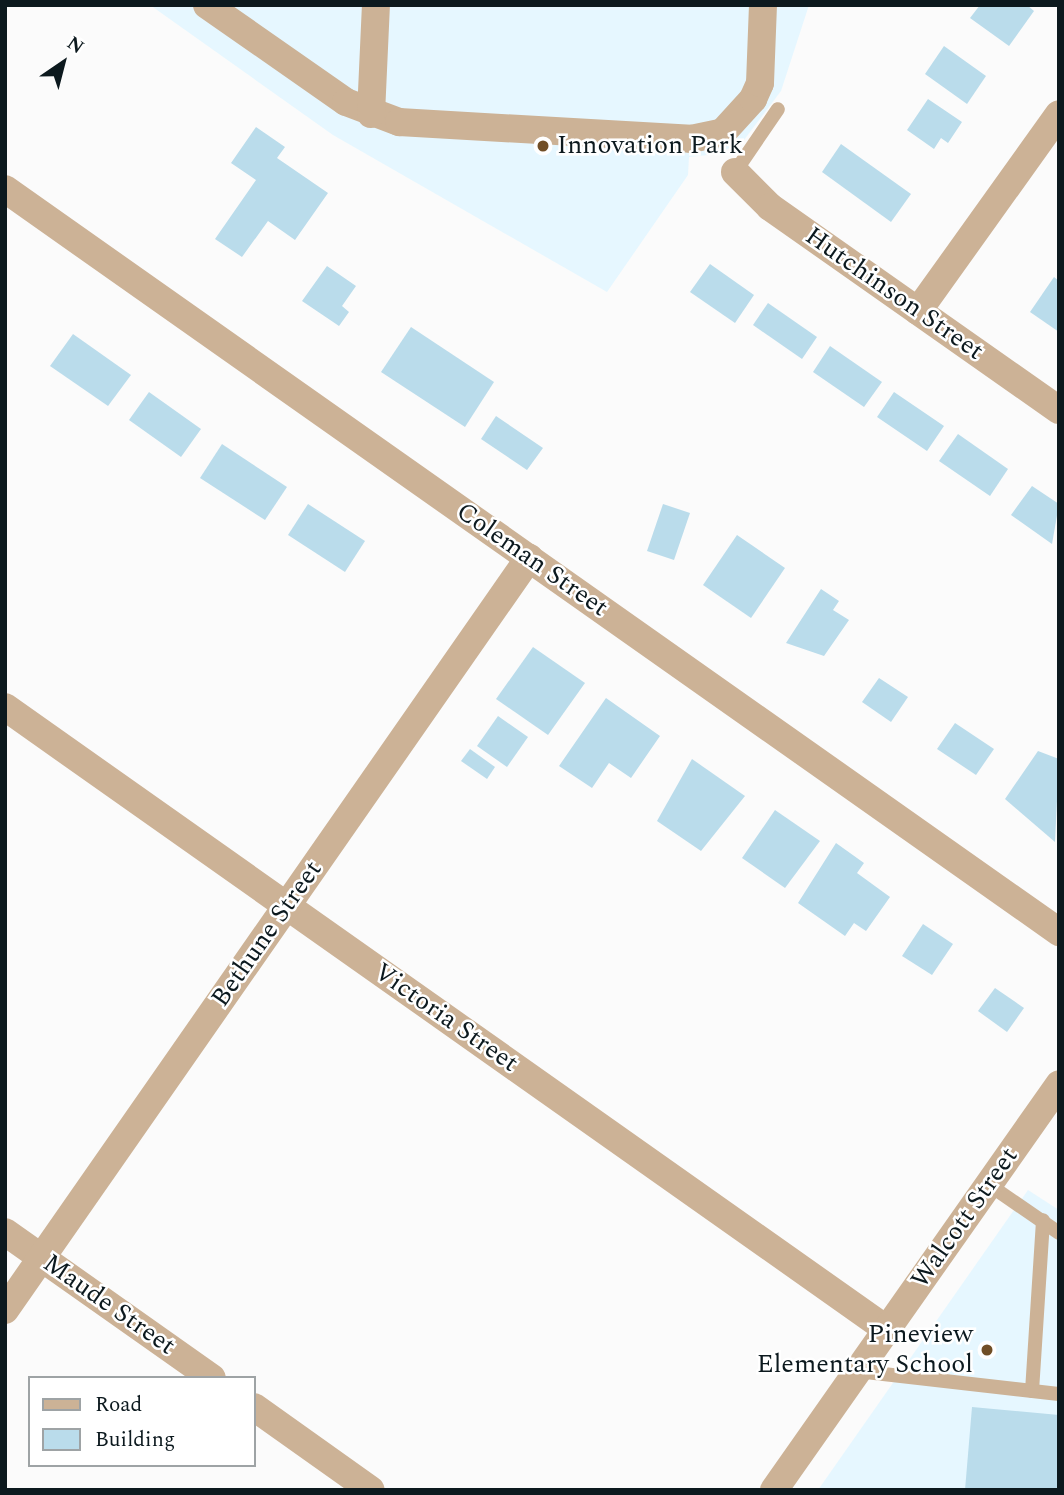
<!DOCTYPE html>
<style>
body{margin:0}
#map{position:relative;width:1064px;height:1495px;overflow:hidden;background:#fbfbfb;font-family:Spectral,serif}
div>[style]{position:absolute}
.built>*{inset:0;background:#e6f7ff}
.building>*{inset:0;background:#badceb}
.lane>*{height:14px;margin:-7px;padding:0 7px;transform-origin:7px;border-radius:7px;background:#ccb296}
.street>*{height:28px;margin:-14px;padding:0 14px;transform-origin:14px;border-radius:14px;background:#ccb296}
.dots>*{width:19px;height:19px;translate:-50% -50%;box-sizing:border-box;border:4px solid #fff;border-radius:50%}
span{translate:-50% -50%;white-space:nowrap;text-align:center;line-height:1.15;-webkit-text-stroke:5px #fff;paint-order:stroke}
.poi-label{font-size:26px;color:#0c191e}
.left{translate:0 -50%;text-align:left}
.right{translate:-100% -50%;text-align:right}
.street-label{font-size:26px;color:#0c191e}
.frame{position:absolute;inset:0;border:7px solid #0c191e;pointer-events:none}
.legend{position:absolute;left:28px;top:1376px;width:228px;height:91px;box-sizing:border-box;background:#fff;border:2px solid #9ea3a5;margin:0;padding:9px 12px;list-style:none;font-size:21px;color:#0c191e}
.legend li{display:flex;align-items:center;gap:14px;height:35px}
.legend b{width:35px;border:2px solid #9ea3a5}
.north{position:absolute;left:28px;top:28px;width:70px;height:70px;-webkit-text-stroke:5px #fff;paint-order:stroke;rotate:35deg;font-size:19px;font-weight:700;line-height:28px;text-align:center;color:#0c191e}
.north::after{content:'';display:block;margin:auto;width:24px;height:32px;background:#0c191e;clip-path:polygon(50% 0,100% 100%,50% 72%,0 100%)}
</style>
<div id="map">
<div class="built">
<div style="clip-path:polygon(150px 5px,809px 5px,781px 91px,744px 140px,718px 154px,689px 157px,688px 175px,607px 292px,333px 135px)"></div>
<div style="clip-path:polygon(1028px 1190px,1059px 1210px,1059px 1490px,818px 1490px)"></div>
</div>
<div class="building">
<div style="clip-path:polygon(980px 5px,1027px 5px,1034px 11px,1009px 46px,970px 18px)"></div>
<div style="clip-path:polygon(944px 46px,986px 76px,967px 104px,925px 74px)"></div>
<div style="clip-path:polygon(928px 99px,962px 122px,948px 143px,941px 138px,934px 149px,907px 130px)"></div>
<div style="clip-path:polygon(256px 127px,285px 147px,277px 158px,328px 193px,295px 240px,268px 221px,242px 257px,215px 239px,256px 180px,231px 163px)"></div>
<div style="clip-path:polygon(841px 144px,911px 194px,891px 222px,822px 172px)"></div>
<div style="clip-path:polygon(710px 264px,754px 295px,735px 323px,690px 292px)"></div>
<div style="clip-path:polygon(327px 266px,356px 286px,342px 306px,349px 312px,339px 326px,302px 301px)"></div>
<div style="clip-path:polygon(1054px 277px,1059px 281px,1059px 332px,1030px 312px)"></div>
<div style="clip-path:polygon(768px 303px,817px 337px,802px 359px,753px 325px)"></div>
<div style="clip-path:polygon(411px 327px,494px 382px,465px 427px,381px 372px)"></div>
<div style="clip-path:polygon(73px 334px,131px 375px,108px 406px,50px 366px)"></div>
<div style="clip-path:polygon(830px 346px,882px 382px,864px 407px,813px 372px)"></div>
<div style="clip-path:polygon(149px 392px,201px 429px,181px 457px,129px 420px)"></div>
<div style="clip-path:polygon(894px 392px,944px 426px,927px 451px,877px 417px)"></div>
<div style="clip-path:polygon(496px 416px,543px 448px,527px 470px,481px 439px)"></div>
<div style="clip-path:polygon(958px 434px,1008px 469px,990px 496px,939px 461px)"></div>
<div style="clip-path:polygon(222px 444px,287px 487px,265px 520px,200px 478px)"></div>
<div style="clip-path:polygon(1032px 486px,1059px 504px,1052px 544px,1011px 515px)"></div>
<div style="clip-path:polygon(308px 504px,365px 541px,345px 572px,288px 535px)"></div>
<div style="clip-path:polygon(663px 504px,690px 513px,674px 560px,647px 551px)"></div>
<div style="clip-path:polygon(737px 535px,785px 568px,751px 618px,703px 585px)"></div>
<div style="clip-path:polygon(821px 589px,839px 601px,833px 610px,849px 620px,824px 656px,786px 643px)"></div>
<div style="clip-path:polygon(533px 647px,585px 683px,548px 735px,496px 699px)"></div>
<div style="clip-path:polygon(879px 678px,908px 697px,891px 722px,862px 702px)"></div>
<div style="clip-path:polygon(606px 698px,660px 736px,631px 778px,609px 763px,592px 788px,559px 766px)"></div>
<div style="clip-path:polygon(498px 716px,528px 737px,507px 767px,477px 746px)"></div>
<div style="clip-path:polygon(955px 723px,994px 749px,976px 775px,937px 749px)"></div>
<div style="clip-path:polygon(470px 749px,495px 767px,487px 779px,461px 761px)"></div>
<div style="clip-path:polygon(1038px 751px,1059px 759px,1055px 842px,1005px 799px)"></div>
<div style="clip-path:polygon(692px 759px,745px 796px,701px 851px,657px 821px)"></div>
<div style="clip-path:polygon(775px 810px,820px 841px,785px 888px,742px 858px)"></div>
<div style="clip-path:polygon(836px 843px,864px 863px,857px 873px,890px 897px,866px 931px,854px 923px,845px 936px,798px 903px)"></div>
<div style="clip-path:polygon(923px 924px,953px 944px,932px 975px,902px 956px)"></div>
<div style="clip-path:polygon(995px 988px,1024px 1008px,1007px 1032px,978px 1011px)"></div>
<div style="clip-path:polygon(972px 1407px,1059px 1415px,1059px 1490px,965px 1490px)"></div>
</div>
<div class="lane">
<div style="left:735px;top:172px;width:76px;rotate:-55.7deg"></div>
<div style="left:988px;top:1184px;width:86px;rotate:34.6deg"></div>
<div style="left:857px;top:1371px;width:203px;rotate:6.5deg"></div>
<div style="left:1032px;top:1391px;width:171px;rotate:-86.3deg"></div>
</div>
<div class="street">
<div style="left:207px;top:5px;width:169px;rotate:34.9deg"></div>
<div style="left:346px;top:102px;width:57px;rotate:20.7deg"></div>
<div style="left:399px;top:122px;width:292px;rotate:3.3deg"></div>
<div style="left:691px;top:139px;width:33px;rotate:-12deg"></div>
<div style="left:723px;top:132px;width:45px;rotate:-47.7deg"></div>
<div style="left:753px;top:99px;width:17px;rotate:-66deg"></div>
<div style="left:760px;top:83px;width:78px;rotate:-87.8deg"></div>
<div style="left:371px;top:114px;width:109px;rotate:-87.4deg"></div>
<div style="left:735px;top:172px;width:49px;rotate:45deg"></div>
<div style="left:770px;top:207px;width:353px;rotate:35.1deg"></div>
<div style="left:5px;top:189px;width:1290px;rotate:35.18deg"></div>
<div style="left:918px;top:311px;width:242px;rotate:-54.4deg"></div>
<div style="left:5px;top:707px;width:1078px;rotate:35.22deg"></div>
<div style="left:5px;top:1232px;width:253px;rotate:35.2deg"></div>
<div style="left:5px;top:1310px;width:917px;rotate:-55.13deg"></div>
<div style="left:254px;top:1407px;width:143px;rotate:35.4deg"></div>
<div style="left:774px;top:1490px;width:496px;rotate:-54.9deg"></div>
</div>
<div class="dots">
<div style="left:543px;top:146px;background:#704e26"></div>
<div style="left:987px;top:1350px;background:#704e26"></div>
</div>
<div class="poi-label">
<span class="left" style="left:557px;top:146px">Innovation Park</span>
<span class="right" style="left:973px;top:1350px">Pineview<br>Elementary School</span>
</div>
<div class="street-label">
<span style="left:894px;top:294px;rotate:35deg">Hutchinson Street</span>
<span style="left:532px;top:560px;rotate:35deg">Coleman Street</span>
<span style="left:267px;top:934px;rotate:-55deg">Bethune Street</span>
<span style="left:446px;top:1018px;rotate:35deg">Victoria Street</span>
<span style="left:965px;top:1218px;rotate:-55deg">Walcott Street</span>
<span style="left:109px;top:1305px;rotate:35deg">Maude Street</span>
</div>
<div class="frame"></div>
<ul class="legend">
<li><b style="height:9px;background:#ccb296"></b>Road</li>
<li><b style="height:19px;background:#badceb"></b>Building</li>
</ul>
<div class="north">N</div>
</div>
